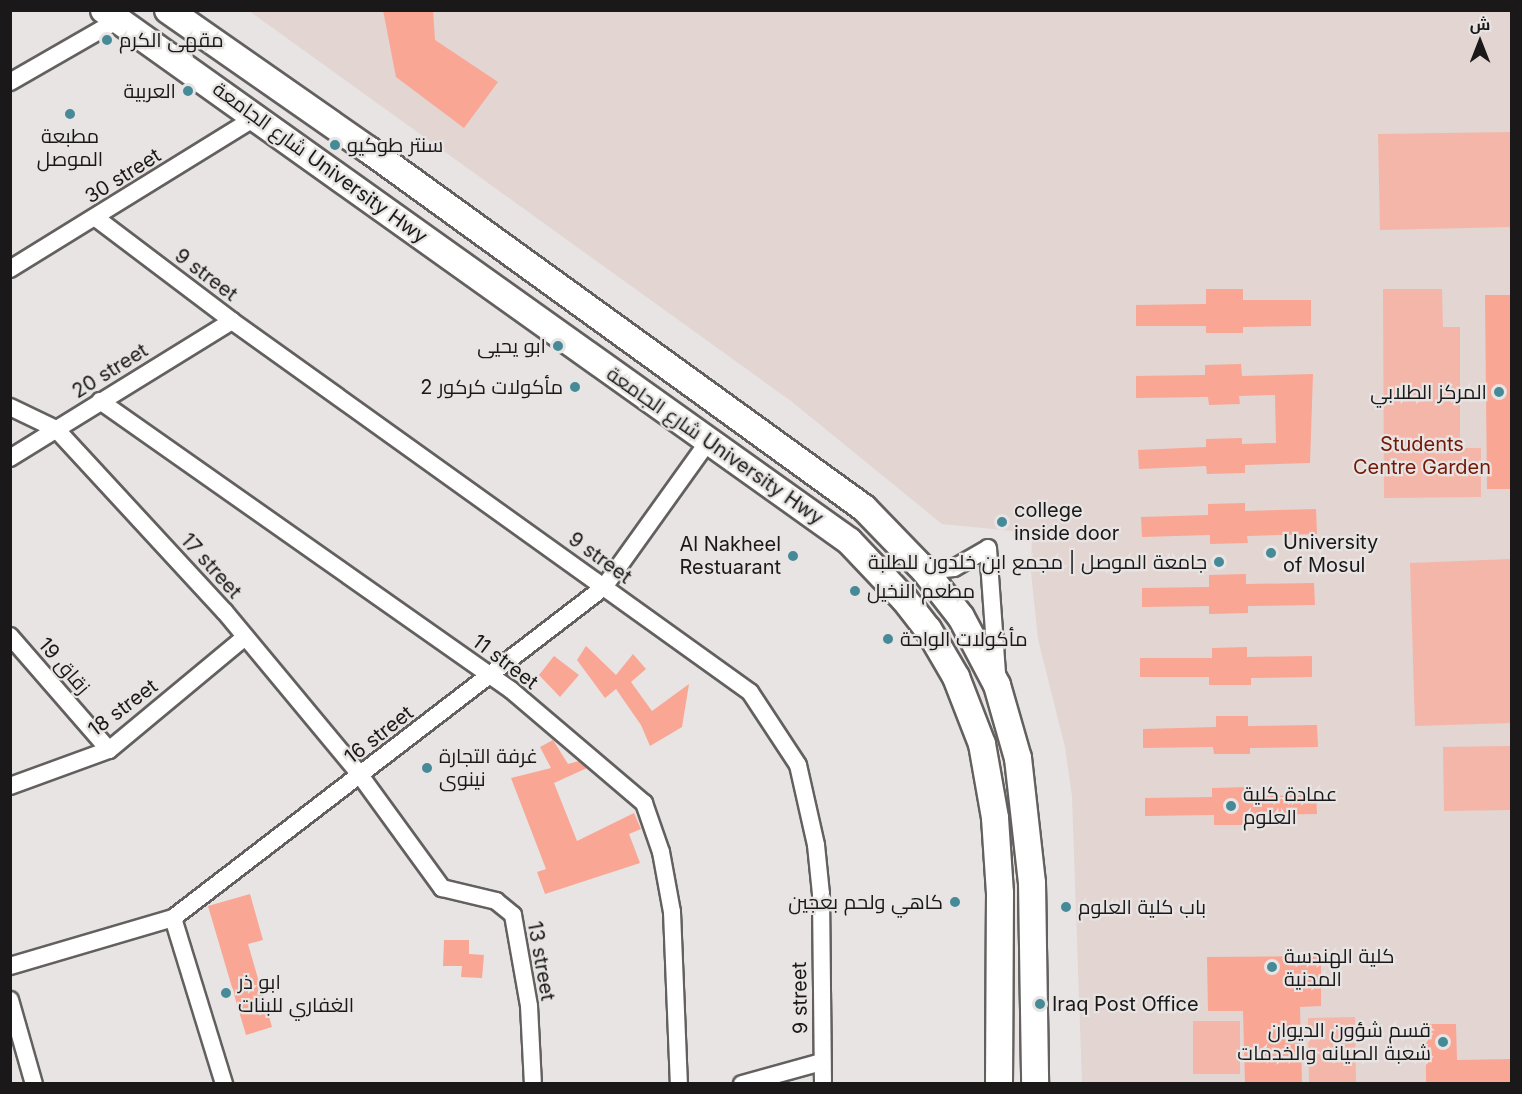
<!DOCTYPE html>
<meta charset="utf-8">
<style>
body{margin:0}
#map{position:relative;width:1522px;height:1094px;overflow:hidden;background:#e7e4e3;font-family:Inter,Cairo,sans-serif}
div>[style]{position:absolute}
.built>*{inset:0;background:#e2d5d2}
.green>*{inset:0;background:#f4b6a8}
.building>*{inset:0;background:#faa694}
.roads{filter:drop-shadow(2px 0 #63605f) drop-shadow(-2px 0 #63605f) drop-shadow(0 2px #63605f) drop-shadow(0 -2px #63605f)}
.street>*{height:16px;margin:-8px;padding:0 8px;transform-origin:8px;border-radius:8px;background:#fff}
.primary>*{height:26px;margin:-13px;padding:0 13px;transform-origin:13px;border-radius:13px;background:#fff}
.dots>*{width:16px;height:16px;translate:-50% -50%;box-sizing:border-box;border:3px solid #e7e4e3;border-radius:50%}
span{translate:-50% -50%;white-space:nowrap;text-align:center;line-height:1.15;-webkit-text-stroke:4.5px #e7e4e3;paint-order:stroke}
.poi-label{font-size:20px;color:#1a1818}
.left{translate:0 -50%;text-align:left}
.right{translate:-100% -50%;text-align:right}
.street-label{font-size:20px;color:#1a1818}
.park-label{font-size:20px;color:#731806}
.frame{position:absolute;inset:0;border:12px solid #1a1818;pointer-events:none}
.north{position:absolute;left:1450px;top:12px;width:60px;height:60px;-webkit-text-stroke:4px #e7e4e3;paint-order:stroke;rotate:0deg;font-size:16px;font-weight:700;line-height:24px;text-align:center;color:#1a1818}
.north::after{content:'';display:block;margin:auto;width:21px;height:27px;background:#1a1818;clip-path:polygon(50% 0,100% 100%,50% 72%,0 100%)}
</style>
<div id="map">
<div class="built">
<div style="clip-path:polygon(249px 11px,1511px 11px,1511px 1083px,1082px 1083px,1072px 796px,1065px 747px,1038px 639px,1031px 572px,1032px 533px,942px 524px,791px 401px)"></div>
</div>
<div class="green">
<div style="clip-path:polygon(1511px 132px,1511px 227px,1380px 230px,1378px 134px)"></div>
<div style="clip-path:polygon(1383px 289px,1442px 289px,1443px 327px,1460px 327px,1460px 448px,1481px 448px,1481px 497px,1384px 498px)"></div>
<div style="clip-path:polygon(1511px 559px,1511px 723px,1415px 726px,1410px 563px)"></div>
<div style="clip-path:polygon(1511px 746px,1511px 810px,1444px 811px,1443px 747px)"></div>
<div style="clip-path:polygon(1355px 1017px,1356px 1083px,1309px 1083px,1308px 1018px)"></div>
<div style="clip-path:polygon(1193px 1021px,1240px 1021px,1240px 1074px,1193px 1074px)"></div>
</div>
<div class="building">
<div style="clip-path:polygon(383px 10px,433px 10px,435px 40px,498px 82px,464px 128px,396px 77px)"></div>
<div style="clip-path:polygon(1206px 289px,1243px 289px,1243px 300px,1311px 300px,1311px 326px,1243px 327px,1243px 333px,1206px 333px,1206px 326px,1136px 326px,1136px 305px,1206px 304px)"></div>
<div style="clip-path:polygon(1485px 295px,1512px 295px,1512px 489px,1487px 489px)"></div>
<div style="clip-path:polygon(1241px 364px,1242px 376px,1313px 374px,1310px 463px,1245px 465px,1245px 473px,1207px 474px,1206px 466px,1139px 469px,1138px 450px,1206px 447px,1206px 439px,1242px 438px,1242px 444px,1276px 443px,1275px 395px,1239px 396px,1240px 404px,1209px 405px,1208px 397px,1136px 398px,1136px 376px,1205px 375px,1205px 365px)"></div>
<div style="clip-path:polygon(1245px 503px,1245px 511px,1316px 509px,1317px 534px,1247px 536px,1248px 543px,1210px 544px,1210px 535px,1142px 537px,1141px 517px,1208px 515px,1208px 504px)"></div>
<div style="clip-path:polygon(1246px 574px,1246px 584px,1314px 583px,1315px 605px,1248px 606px,1248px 613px,1209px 614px,1209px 606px,1142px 607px,1142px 588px,1209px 587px,1209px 575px)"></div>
<div style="clip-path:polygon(586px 646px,616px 675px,633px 654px,646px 669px,631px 682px,652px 711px,689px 684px,682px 727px,650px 746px,641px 725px,616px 689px,605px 698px,577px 660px)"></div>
<div style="clip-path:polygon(1247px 647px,1247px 657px,1312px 656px,1312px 677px,1251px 678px,1251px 685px,1209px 685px,1209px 677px,1140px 677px,1140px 658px,1212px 658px,1212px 648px)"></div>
<div style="clip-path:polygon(554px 656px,579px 675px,560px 697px,539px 675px)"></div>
<div style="clip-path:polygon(1216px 716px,1248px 716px,1248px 726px,1317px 725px,1318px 747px,1250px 748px,1250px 754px,1214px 754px,1213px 747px,1143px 748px,1143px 729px,1216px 727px)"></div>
<div style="clip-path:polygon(553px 740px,568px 764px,579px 761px,587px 768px,554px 783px,577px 841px,634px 813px,641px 829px,629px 834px,640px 863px,545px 894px,537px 872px,546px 869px,511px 778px,551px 768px,540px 747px)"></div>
<div style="clip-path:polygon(1250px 787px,1250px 796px,1316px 795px,1317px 814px,1249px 815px,1249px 825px,1214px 825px,1214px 815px,1145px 816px,1145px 798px,1212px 797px,1212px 788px)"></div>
<div style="clip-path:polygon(250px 894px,263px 940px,248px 944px,272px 1027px,246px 1035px,208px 906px)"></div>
<div style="clip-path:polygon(444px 940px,469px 940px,469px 954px,484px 955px,482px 978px,461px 977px,462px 966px,443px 966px)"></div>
<div style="clip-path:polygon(1321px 956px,1321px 1006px,1300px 1007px,1302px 1083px,1245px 1083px,1243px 1011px,1208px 1011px,1207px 957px)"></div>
<div style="clip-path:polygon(1426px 1024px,1456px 1024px,1457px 1060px,1512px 1059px,1512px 1083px,1426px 1083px)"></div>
</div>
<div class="roads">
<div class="street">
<div style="left:10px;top:82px;width:125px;rotate:-29.9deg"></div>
<div style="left:96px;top:218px;width:171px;rotate:37.1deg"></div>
<div style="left:232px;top:321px;width:637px;rotate:35.61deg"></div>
<div style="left:750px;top:692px;width:87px;rotate:56.7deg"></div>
<div style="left:798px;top:765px;width:82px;rotate:77.3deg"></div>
<div style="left:816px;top:845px;width:49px;rotate:84.2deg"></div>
<div style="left:821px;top:894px;width:190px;rotate:89.4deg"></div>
<div style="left:10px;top:269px;width:289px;rotate:-31.7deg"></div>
<div style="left:100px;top:401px;width:502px;rotate:35.11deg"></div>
<div style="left:511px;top:690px;width:175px;rotate:40.4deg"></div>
<div style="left:644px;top:803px;width:52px;rotate:70.9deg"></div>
<div style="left:661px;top:852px;width:61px;rotate:79.6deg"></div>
<div style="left:672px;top:912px;width:172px;rotate:87.7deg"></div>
<div style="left:10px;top:407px;width:51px;rotate:25.6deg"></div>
<div style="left:56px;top:429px;width:249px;rotate:47.3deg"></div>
<div style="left:225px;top:612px;width:207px;rotate:50.3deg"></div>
<div style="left:357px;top:771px;width:145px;rotate:54deg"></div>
<div style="left:442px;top:888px;width:56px;rotate:13.5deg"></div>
<div style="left:496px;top:901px;width:22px;rotate:39deg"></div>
<div style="left:513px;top:915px;width:92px;rotate:80deg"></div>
<div style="left:529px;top:1006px;width:78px;rotate:87.1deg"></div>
<div style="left:10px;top:458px;width:261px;rotate:-31.7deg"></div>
<div style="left:988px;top:548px;width:127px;rotate:85.9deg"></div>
<div style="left:925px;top:571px;width:29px;rotate:-6deg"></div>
<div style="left:954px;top:568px;width:39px;rotate:-30deg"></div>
<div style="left:10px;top:636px;width:151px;rotate:49deg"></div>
<div style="left:10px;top:786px;width:105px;rotate:-20deg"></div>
<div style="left:109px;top:750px;width:177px;rotate:-39.7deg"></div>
<div style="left:173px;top:918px;width:174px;rotate:72.9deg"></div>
<div style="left:10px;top:966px;width:170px;rotate:-16.4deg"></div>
<div style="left:173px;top:918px;width:543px;rotate:-37.52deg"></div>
<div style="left:604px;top:587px;width:177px;rotate:-54.4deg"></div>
<div style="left:10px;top:1000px;width:87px;rotate:74.1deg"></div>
<div style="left:742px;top:1084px;width:83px;rotate:-15.4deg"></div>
</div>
<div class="primary">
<div style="left:104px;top:10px;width:915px;rotate:35.48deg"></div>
<div style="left:849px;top:541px;width:81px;rotate:46.5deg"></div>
<div style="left:905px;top:600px;width:37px;rotate:52deg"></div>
<div style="left:928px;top:629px;width:56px;rotate:59.7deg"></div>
<div style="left:956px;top:677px;width:72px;rotate:68.8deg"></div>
<div style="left:982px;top:744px;width:75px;rotate:80deg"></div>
<div style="left:995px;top:818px;width:75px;rotate:86.2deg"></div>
<div style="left:1000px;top:893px;width:191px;rotate:90.3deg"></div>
<div style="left:168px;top:10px;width:245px;rotate:34.9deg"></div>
<div style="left:369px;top:150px;width:611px;rotate:35.88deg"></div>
<div style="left:864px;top:508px;width:88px;rotate:45.9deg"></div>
<div style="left:925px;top:571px;width:58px;rotate:52deg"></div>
<div style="left:961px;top:617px;width:77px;rotate:62.1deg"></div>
<div style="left:997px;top:685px;width:76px;rotate:74deg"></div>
<div style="left:1018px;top:758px;width:126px;rotate:83.6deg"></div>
<div style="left:1032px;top:883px;width:201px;rotate:89.1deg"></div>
</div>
</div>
<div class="dots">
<div style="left:107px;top:40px;background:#468a98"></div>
<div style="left:188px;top:91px;background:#468a98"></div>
<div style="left:70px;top:114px;background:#468a98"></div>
<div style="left:335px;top:145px;background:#468a98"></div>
<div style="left:558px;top:346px;background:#468a98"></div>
<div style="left:575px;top:387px;background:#468a98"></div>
<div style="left:1499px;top:392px;background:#468a98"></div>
<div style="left:1002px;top:522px;background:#468a98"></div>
<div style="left:1271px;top:553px;background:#468a98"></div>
<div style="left:793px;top:556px;background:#468a98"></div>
<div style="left:1219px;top:562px;background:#468a98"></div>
<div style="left:855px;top:591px;background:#468a98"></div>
<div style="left:888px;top:639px;background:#468a98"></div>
<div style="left:427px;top:768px;background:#468a98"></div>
<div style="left:1231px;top:806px;background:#468a98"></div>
<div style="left:955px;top:902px;background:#468a98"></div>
<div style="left:1066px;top:907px;background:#468a98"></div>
<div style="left:1272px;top:967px;background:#468a98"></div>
<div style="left:226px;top:993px;background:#468a98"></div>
<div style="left:1040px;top:1004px;background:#468a98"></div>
<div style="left:1443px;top:1042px;background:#468a98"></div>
</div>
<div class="poi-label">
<span class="left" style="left:119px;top:40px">مقهى الكرم</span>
<span class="right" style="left:176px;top:91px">العربية</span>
<span style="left:70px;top:148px">مطبعة<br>الموصل</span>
<span class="left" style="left:347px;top:145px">سنتر طوكيو</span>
<span class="right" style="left:546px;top:346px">ابو يحيى</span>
<span class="right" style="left:563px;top:387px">مأكولات كركور 2</span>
<span class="right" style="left:1487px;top:392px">المركز الطلابي</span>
<span class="left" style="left:1014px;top:522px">college<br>inside door</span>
<span class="left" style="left:1283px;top:554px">University<br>of Mosul</span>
<span class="right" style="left:781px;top:556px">Al Nakheel<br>Restuarant</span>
<span class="right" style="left:1207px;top:562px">جامعة الموصل | مجمع ابن خلدون للطلبة</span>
<span class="left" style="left:867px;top:591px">مطعم النخيل</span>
<span class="left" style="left:900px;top:639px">مأكولات الواحة</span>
<span class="left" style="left:439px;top:768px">غرفة التجارة<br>نينوى</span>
<span class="left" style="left:1243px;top:806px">عمادة كلية<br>العلوم</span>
<span class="right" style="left:943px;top:902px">كاهي ولحم بعجين</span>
<span class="left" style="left:1078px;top:907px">باب كلية العلوم</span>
<span class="left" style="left:1284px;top:968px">كلية الهندسة<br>المدنية</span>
<span class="left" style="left:238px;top:994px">ابو ذر<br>الغفاري للبنات</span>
<span class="left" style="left:1052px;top:1004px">Iraq Post Office</span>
<span class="right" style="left:1431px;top:1042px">قسم شؤون الديوان<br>شعبة الصيانه والخدمات</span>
</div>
<div class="street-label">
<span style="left:320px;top:163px;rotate:36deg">شارع الجامعة University Hwy</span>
<span style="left:123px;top:176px;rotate:-32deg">30 street</span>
<span style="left:206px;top:275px;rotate:37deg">9 street</span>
<span style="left:110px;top:371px;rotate:-32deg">20 street</span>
<span style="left:715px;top:446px;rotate:35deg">شارع الجامعة University Hwy</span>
<span style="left:600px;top:558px;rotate:36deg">9 street</span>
<span style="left:211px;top:566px;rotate:48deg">17 street</span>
<span style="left:505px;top:662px;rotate:37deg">11 street</span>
<span style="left:64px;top:666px;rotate:49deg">زقاق 19</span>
<span style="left:123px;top:708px;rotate:-37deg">18 street</span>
<span style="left:379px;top:735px;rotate:-38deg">16 street</span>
<span style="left:541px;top:961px;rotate:80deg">13 street</span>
<span style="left:800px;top:998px;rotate:-91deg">9 street</span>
</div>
<div class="park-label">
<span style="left:1422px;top:456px">Students<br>Centre Garden</span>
</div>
<div class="frame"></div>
<div class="north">ش</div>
</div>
